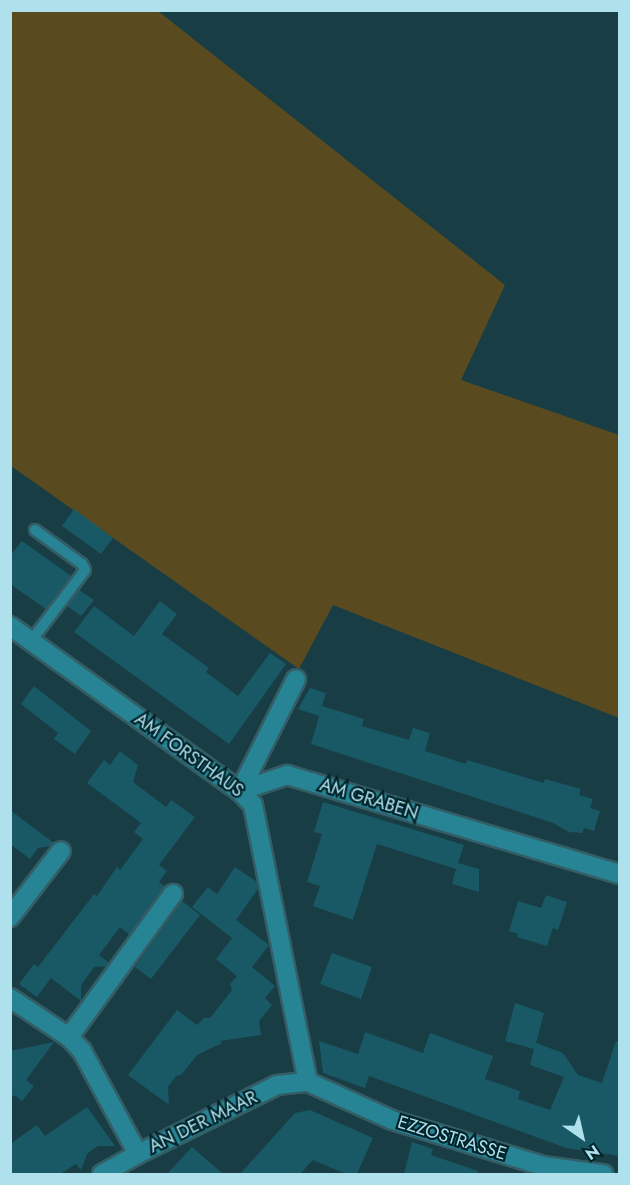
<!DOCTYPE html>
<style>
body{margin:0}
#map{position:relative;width:630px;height:1185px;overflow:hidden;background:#183d44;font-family:Jost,sans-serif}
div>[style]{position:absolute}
.green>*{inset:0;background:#594b1f}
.building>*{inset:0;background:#185965}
.roads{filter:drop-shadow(2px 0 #345d65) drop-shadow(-2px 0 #345d65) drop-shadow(0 2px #345d65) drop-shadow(0 -2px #345d65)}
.service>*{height:10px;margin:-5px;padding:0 5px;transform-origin:5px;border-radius:5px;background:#278495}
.minor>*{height:18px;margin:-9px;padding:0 9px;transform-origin:9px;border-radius:9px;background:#278495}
span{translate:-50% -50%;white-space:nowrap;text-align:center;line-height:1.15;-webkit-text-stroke:4.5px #00242b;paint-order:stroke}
.street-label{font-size:18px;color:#aee1ec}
.frame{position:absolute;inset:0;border:12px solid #aee1ec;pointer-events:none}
.north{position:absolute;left:552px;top:1107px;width:60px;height:60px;-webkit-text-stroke:4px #00242b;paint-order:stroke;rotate:146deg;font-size:16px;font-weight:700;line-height:24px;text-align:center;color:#aee1ec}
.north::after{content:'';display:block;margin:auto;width:21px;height:27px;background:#aee1ec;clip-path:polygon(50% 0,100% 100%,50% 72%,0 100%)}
</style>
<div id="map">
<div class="green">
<div style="clip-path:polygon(11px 11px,158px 11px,505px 285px,461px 380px,619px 435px,619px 718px,333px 605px,299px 669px,11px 466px)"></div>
</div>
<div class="building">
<div style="clip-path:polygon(74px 509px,113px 538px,101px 554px,62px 526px)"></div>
<div style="clip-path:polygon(22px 541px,71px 576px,46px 609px,10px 584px,10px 556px)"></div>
<div style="clip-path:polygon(79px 590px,94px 600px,81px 616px,67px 606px)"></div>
<div style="clip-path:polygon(160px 601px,177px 614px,162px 634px,209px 668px,206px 672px,238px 696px,270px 653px,286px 664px,229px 744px,74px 632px,94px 606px,134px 636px)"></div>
<div style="clip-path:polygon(34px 686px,91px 731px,75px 754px,54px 739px,58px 733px,21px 704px)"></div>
<div style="clip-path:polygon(310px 688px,326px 693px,319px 716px,298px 709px)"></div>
<div style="clip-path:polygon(322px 706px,364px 719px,362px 726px,409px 740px,413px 728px,430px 733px,425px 751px,466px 764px,467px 760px,544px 783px,545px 779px,581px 789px,579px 795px,593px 799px,590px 808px,600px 811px,594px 831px,584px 828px,582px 833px,569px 832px,553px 823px,311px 744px)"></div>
<div style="clip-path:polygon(120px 751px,138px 765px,133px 782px,166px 807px,171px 800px,195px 817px,159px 865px,167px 871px,159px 882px,165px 887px,130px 935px,120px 927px,99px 955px,109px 963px,107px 966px,94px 967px,81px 985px,81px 1001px,51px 978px,37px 997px,19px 984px,34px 964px,38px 967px,94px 894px,97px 896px,117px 867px,120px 870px,143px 839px,134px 832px,141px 823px,87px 783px,104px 760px,110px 765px)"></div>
<div style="clip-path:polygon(323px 802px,464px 845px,458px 863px,479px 869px,479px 892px,452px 884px,456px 869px,377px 844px,353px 920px,313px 906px,320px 886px,307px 882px,322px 834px,314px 832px)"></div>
<div style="clip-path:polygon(10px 810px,54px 843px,51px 846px,38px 848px,30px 859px,10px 844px)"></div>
<div style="clip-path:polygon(235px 867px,257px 882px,258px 889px,236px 920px,269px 945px,252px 967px,275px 986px,265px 998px,272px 1005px,259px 1021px,261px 1035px,220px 1041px,222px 1043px,197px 1055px,181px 1075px,176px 1076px,168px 1087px,169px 1105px,128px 1075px,177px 1010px,197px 1025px,204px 1018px,210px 1018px,232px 990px,230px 984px,237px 976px,216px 959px,232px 938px,192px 907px,208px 887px,217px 894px)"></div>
<div style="clip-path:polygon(546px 895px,567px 902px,558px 930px,553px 928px,547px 946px,517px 937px,518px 934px,509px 931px,518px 901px,541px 908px)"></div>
<div style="clip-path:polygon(182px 901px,200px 915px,151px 979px,135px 967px)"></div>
<div style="clip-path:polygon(332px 953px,372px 967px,361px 999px,320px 984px)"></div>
<div style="clip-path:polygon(515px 1003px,544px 1013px,536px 1043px,563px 1053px,578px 1075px,602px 1083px,616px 1041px,620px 1042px,620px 1156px,566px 1148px,369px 1076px,365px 1088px,323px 1073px,319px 1041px,358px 1054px,365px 1032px,423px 1053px,430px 1033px,493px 1056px,485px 1079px,520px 1091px,518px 1099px,550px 1110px,564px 1077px,530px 1065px,534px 1049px,505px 1041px)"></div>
<div style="clip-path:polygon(54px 1042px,26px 1080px,34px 1086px,22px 1101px,14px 1095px,10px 1100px,10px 1051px)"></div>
<div style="clip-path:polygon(87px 1107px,115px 1146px,98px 1146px,92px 1150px,87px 1154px,81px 1170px,76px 1164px,60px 1174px,10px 1174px,10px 1144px,37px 1125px,45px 1136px)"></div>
<div style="clip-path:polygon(310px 1110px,373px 1138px,357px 1174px,346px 1174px,313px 1160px,300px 1174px,240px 1174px,295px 1113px)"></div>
<div style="clip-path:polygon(412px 1142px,433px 1149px,431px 1155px,478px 1171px,478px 1174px,404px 1174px)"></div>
<div style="clip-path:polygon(192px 1147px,223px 1174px,167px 1174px)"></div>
</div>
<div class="roads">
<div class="service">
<div style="left:31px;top:641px;width:89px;rotate:-52.7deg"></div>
<div style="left:85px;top:570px;width:7px;rotate:-117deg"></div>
<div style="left:82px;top:564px;width:58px;rotate:-144.1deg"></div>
</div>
<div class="minor">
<div style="left:10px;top:626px;width:283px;rotate:35.7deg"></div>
<div style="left:240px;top:791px;width:19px;rotate:47deg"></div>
<div style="left:253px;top:805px;width:282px;rotate:78.8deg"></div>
<div style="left:240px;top:791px;width:50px;rotate:-18.8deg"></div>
<div style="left:287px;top:775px;width:347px;rotate:16.6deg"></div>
<div style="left:240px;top:791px;width:125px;rotate:-63.4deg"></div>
<div style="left:10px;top:917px;width:83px;rotate:-52.3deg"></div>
<div style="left:10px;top:998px;width:71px;rotate:33.5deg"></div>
<div style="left:69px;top:1037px;width:19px;rotate:47deg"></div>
<div style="left:82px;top:1051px;width:117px;rotate:61.5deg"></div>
<div style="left:69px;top:1037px;width:177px;rotate:-54deg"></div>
<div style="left:308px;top:1082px;width:92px;rotate:24.3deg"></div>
<div style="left:392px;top:1120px;width:158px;rotate:16.9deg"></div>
<div style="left:543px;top:1166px;width:61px;rotate:7.6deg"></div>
<div style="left:102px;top:1174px;width:41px;rotate:-29.1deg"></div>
<div style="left:138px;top:1154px;width:155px;rotate:-26.4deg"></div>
<div style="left:277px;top:1085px;width:31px;rotate:-6deg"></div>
</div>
</div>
<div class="street-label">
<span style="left:189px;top:755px;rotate:36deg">AM FORSTHAUS</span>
<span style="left:369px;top:799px;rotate:17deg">AM GRABEN</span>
<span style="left:203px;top:1122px;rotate:-26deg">AN DER MAAR</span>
<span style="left:452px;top:1138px;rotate:17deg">EZZOSTRASSE</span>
</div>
<div class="frame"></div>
<div class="north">N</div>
</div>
